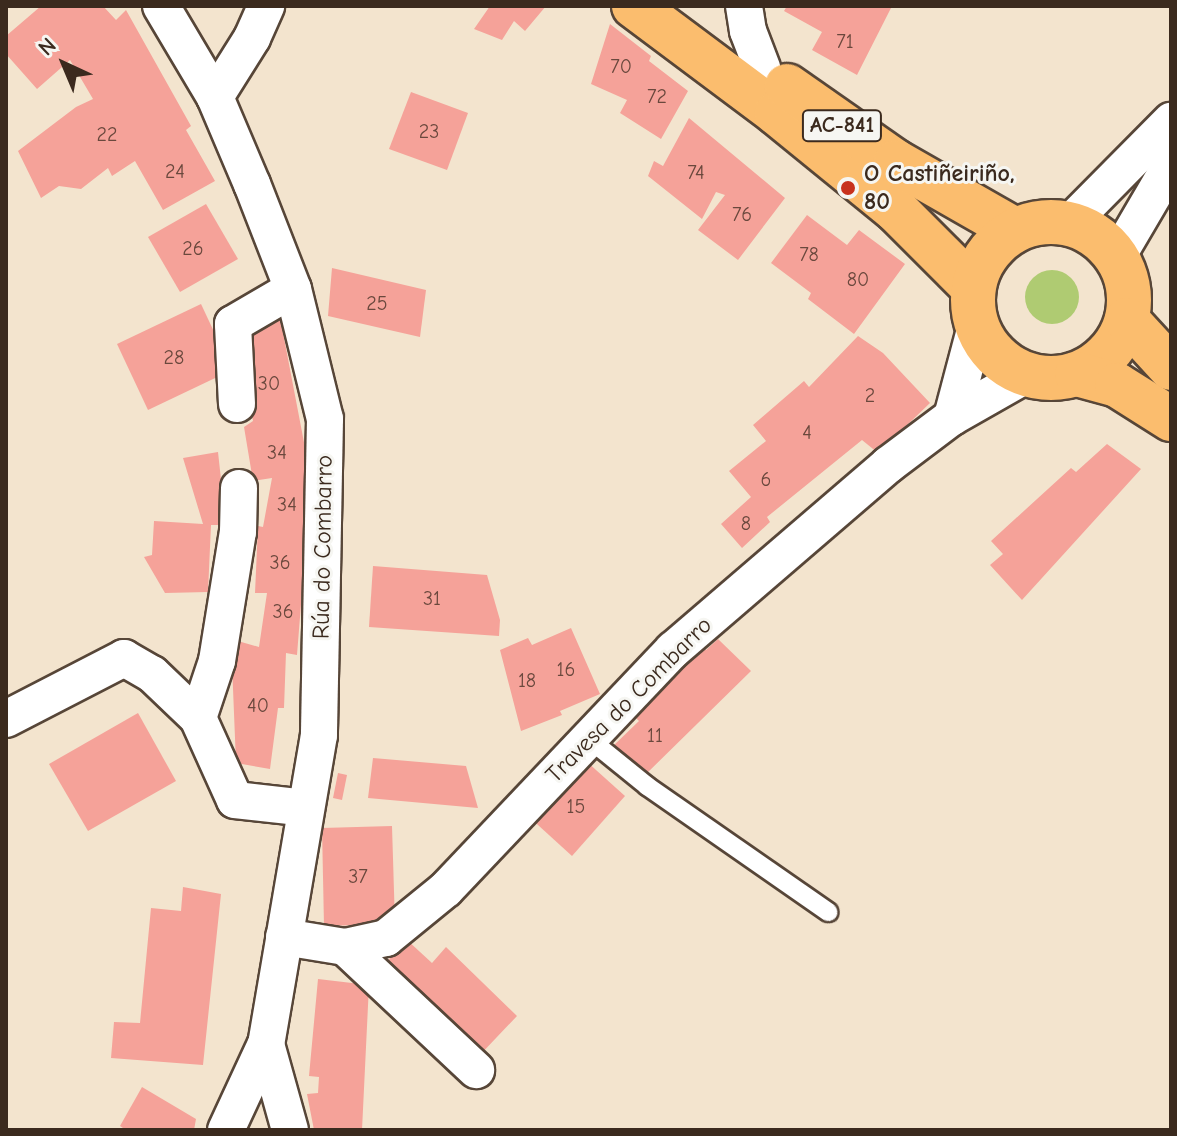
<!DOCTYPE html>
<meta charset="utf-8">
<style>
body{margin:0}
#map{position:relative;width:1177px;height:1136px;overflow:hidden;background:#f3e4ce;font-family:"Comic Neue",sans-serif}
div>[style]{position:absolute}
.green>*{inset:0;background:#afcb72}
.round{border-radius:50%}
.building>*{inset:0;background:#f5a299}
.roads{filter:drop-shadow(2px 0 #574638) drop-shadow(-2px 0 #574638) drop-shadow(0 2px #574638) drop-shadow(0 -2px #574638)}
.service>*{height:18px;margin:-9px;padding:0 9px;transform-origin:9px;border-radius:9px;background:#fff}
.minor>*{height:36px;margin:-18px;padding:0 18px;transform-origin:18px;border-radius:18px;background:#fff}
.primary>*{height:44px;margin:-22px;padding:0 22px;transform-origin:22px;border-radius:22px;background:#fbbd6e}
.primary>.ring{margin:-22px;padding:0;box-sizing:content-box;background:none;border:44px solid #fbbd6e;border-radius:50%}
.dots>*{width:22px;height:22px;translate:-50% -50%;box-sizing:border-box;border:4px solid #f6f6f2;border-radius:50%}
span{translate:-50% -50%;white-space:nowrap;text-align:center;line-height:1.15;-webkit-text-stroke:6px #f6f6f2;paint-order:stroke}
.number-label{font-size:20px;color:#6a483d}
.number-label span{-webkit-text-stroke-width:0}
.shield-label span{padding:2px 6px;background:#f6f6f2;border:2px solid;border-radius:6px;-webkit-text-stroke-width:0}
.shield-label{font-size:22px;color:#3b2a1e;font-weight:700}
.poi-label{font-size:24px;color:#3b2a1e;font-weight:700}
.left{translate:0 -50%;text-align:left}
.street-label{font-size:24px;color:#3b2a1e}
.frame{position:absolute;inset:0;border:8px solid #3b2a1e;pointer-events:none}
.north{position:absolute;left:24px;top:24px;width:80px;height:80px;-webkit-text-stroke:6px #f6f6f2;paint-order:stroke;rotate:316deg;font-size:22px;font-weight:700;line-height:32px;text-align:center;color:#3b2a1e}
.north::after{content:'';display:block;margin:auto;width:28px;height:36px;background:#3b2a1e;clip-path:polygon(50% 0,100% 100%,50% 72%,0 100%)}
</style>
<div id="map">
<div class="green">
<div class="round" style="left:1025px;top:270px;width:54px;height:54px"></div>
</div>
<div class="building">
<div style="clip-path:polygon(41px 6px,103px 6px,116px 20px,126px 10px,191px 126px,186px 130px,215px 181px,163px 210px,135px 161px,112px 176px,108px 168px,81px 189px,59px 186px,41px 198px,18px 151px,76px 107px,93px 99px,70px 60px,37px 89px,6px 54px,6px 36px)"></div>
<div style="clip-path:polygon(490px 6px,546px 6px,525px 31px,514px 21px,502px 40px,474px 29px)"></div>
<div style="clip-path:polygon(787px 6px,887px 6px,891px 8px,857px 75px,812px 50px,822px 32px,784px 11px)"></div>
<div style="clip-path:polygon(610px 24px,651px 56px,649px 61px,688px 91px,661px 139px,620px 113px,627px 100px,591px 84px)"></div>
<div style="clip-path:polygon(411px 92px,468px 113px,447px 170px,389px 149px)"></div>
<div style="clip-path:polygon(689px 118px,785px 198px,738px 260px,698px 230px,725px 195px,716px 192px,702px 219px,648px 176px,654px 161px,663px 166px)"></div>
<div style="clip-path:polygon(206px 204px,238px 259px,180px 292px,148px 237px)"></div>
<div style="clip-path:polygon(807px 215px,847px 245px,859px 230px,905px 264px,854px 334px,808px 299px,811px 293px,771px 263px)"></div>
<div style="clip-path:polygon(332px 268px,426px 290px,420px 337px,328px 316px)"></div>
<div style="clip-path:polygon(201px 304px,232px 370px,148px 410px,117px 344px)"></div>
<div style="clip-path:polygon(280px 317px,311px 479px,297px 655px,286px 653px,284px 708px,278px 708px,270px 769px,236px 763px,231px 639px,259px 647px,267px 593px,255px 593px,258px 526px,263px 527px,272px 478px,253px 481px,244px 427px,253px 421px,243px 363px,242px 331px)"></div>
<div style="clip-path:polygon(858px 336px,883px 353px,930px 403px,878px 453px,862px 440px,767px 517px,770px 522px,742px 548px,721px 524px,751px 497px,729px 471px,766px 441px,753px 425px,804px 381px,809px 387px)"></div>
<div style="clip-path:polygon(1107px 444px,1141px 469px,1022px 600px,990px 565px,1003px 554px,991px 541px,1071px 468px,1076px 472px)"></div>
<div style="clip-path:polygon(218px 452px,226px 525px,211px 525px,208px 592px,165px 593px,144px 557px,152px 555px,154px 521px,203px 524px,183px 458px)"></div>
<div style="clip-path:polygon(373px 566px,487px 575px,500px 620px,499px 636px,369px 627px)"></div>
<div style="clip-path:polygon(571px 628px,600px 694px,560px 711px,562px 715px,521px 731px,500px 650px,528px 638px,532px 645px)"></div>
<div style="clip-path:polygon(718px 639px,751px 671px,643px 777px,610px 749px,639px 721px,628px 710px,698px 642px,706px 650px)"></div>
<div style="clip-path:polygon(138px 713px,176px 781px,88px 831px,49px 764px)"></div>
<div style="clip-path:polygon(373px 758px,466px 766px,478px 808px,368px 798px)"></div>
<div style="clip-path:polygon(586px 761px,625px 796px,572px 856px,527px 815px)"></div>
<div style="clip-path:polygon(338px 773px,347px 775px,342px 800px,333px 798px)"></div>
<div style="clip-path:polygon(392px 826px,395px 924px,324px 926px,322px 828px)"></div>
<div style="clip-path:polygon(183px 887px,221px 894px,203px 1065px,111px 1058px,114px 1022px,140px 1023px,151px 908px,181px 911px)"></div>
<div style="clip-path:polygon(407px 940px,432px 963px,446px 947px,517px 1016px,478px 1057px,381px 968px)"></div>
<div style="clip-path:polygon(318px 979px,369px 985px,362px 1130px,314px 1130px,307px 1094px,318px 1093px,319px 1077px,309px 1076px)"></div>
<div style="clip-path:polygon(142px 1087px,196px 1119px,194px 1130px,126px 1130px,120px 1126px)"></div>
</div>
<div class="roads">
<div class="service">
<div style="left:589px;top:739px;width:75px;rotate:39deg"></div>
<div style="left:647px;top:786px;width:221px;rotate:34.8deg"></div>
</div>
<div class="minor">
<div style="left:161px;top:6px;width:106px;rotate:59.3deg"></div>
<div style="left:215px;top:97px;width:95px;rotate:67deg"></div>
<div style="left:252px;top:184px;width:113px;rotate:68.7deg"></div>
<div style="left:293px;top:289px;width:134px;rotate:76.2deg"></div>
<div style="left:325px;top:419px;width:316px;rotate:91.1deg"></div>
<div style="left:319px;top:735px;width:314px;rotate:99.7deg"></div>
<div style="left:266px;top:1044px;width:89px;rotate:74.4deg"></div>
<div style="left:744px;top:6px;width:25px;rotate:81deg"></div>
<div style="left:748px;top:31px;width:40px;rotate:69deg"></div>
<div style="left:215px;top:97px;width:70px;rotate:-57.9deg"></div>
<div style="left:252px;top:38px;width:35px;rotate:-66deg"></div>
<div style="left:1070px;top:223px;width:144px;rotate:-45.3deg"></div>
<div style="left:1117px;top:257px;width:107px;rotate:-59.6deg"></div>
<div style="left:237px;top:404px;width:80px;rotate:-92.9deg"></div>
<div style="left:233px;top:324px;width:69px;rotate:-30.3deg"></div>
<div style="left:952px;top:417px;width:94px;rotate:-75.2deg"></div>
<div style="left:198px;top:718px;width:60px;rotate:-71.6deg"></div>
<div style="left:217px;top:661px;width:131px;rotate:-80.8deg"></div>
<div style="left:238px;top:532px;width:44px;rotate:-88.7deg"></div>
<div style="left:6px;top:719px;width:133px;rotate:-27.3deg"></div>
<div style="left:124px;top:658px;width:32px;rotate:30deg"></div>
<div style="left:152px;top:674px;width:64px;rotate:43.7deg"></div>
<div style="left:198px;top:718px;width:90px;rotate:65.7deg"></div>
<div style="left:235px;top:800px;width:71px;rotate:6.4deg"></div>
<div style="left:284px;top:937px;width:62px;rotate:9.3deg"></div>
<div style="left:345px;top:947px;width:42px;rotate:-12.4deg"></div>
<div style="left:386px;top:938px;width:77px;rotate:-39.2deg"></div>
<div style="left:446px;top:889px;width:330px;rotate:-46.5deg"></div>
<div style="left:673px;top:650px;width:284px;rotate:-40.7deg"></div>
<div style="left:888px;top:465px;width:80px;rotate:-36.9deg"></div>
<div style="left:952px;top:417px;width:85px;rotate:-29.6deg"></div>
<div style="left:345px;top:947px;width:180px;rotate:43.2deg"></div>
<div style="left:226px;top:1130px;width:95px;rotate:-65.1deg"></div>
</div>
<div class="primary">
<div style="left:634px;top:6px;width:179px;rotate:36.8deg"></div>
<div style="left:777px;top:113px;width:154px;rotate:39.2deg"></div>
<div style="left:896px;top:210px;width:109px;rotate:45deg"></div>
<div style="left:787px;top:86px;width:133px;rotate:34.9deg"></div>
<div style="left:896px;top:162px;width:137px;rotate:29.7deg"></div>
<div class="ring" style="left:973px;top:222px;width:112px;height:112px"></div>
<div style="left:1127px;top:320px;width:65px;rotate:47.5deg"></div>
<div style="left:1077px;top:374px;width:41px;rotate:15.4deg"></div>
<div style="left:1117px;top:385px;width:64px;rotate:32.2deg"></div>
</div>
</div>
<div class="dots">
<div style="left:848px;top:188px;background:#c8321e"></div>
</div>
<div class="number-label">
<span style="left:845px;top:41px">71</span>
<span style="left:621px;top:66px">70</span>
<span style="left:657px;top:96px">72</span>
<span style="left:429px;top:131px">23</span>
<span style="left:107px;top:134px">22</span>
<span style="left:175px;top:171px">24</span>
<span style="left:696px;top:172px">74</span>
<span style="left:742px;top:214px">76</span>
<span style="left:193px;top:248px">26</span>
<span style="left:809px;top:254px">78</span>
<span style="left:858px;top:279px">80</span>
<span style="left:377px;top:303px">25</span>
<span style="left:174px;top:357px">28</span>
<span style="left:269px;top:383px">30</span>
<span style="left:870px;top:395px">2</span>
<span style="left:807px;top:432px">4</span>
<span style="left:277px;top:452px">34</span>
<span style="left:766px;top:479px">6</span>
<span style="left:287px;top:504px">34</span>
<span style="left:746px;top:523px">8</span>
<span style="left:280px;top:562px">36</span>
<span style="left:432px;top:598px">31</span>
<span style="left:283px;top:611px">36</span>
<span style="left:566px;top:669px">16</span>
<span style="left:527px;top:680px">18</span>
<span style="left:258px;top:705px">40</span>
<span style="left:655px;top:735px">11</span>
<span style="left:576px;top:806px">15</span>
<span style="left:358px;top:876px">37</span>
</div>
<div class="shield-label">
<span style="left:842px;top:126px">AC-841</span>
</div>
<div class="poi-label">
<span class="left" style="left:864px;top:188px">O Castiñeiriño,<br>80</span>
</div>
<div class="street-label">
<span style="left:323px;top:547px;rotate:-89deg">Rúa do Combarro</span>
<span style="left:629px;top:700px;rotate:-45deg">Travesa do Combarro</span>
</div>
<div class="frame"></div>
<div class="north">N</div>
</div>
